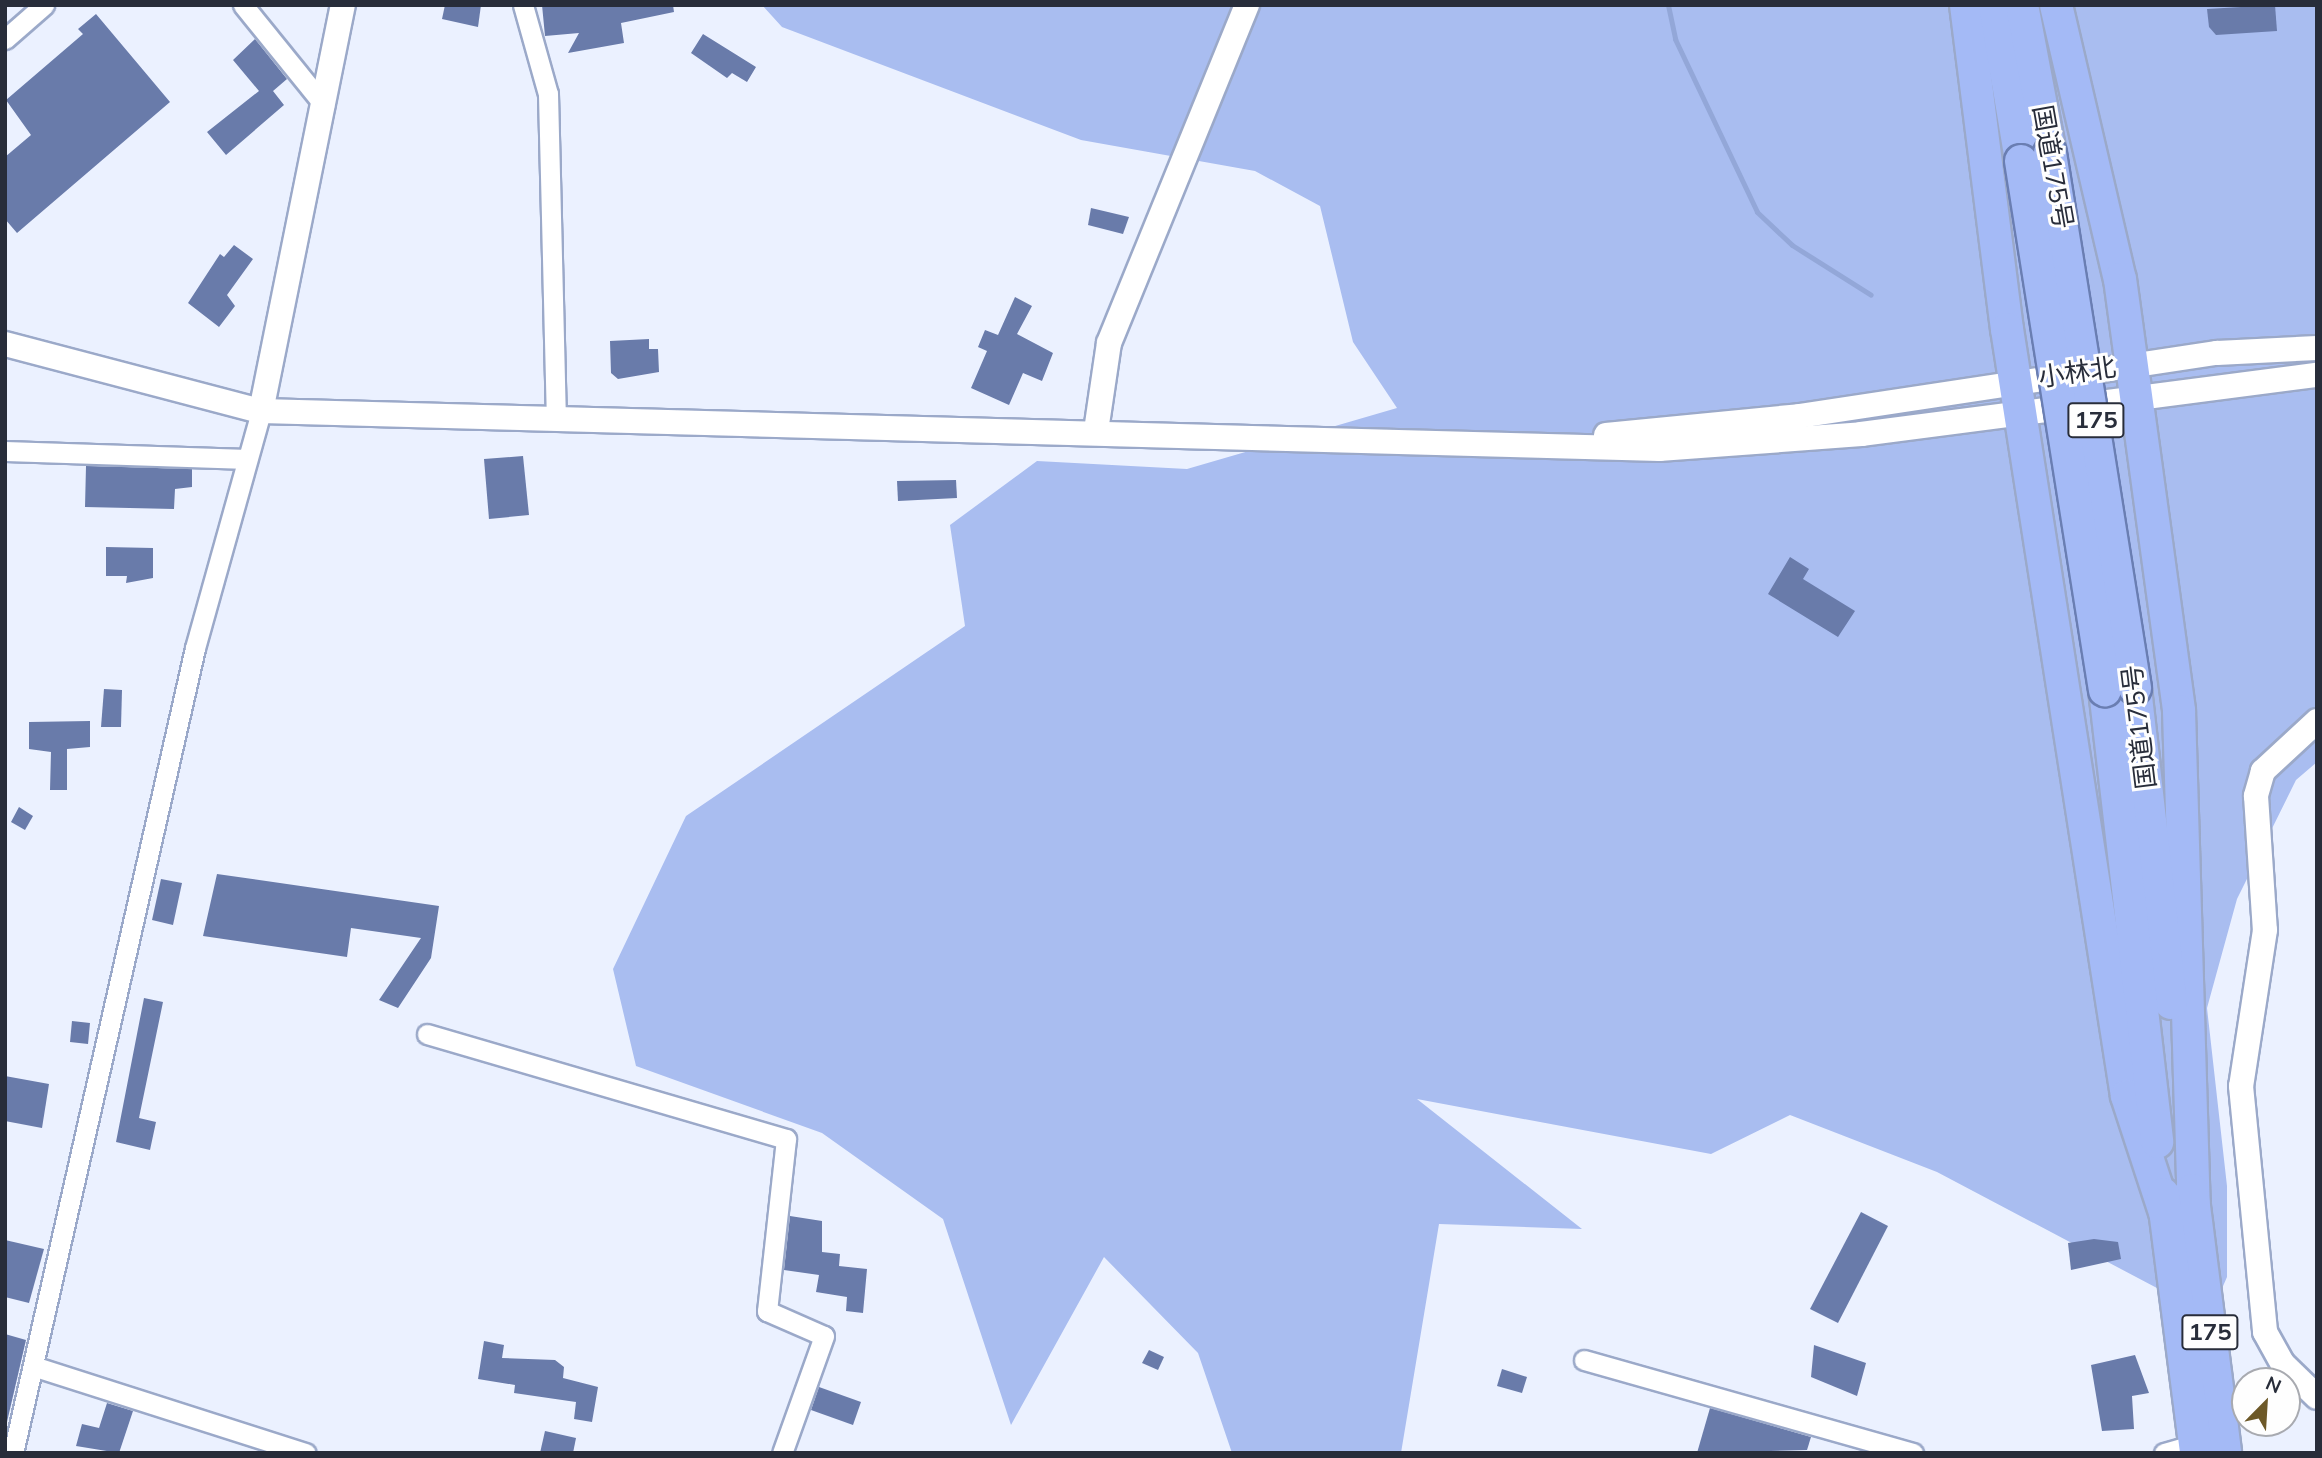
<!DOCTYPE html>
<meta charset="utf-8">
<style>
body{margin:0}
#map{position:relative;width:2322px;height:1458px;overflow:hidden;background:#ebf1ff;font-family:Mulish,"Noto Sans JP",sans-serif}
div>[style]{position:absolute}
.forest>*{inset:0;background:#a9bdf0}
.stream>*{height:5px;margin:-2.5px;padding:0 2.5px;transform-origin:2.5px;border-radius:2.5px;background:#93a7d8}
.building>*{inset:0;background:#697baa}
.roads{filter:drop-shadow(2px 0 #9ba9c9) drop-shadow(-2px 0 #9ba9c9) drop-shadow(0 2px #9ba9c9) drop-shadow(0 -2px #9ba9c9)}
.minor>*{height:19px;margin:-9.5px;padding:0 9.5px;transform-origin:9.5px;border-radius:9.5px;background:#fff}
.tertiary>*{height:24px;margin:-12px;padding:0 12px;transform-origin:12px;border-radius:12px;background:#fff}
.trunk>*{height:32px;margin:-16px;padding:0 16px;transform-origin:16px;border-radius:16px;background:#a4baf6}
.bridges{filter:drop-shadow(2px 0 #6a7eb2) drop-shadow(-2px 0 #6a7eb2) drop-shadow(0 2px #6a7eb2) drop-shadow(0 -2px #6a7eb2)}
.trunk-bridge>*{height:32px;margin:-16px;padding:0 16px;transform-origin:16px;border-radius:16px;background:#a4baf6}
span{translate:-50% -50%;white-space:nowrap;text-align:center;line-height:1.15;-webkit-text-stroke:6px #fefefe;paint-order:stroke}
.shield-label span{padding:2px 5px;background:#fefefe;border:2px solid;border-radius:5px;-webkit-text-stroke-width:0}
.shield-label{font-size:24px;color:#282d3a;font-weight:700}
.street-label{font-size:26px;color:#282d3a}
.frame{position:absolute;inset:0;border:7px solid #282d3a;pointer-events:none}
.north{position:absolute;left:2231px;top:1367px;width:70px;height:70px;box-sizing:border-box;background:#fefefe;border:2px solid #a8aab0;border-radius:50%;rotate:24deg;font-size:19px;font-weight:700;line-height:28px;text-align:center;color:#282d3a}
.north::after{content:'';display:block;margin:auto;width:24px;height:32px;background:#6d5928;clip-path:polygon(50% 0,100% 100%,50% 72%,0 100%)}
</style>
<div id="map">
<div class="forest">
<div style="clip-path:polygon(762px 5px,2317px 5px,2317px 762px,2296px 780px,2237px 899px,2207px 1008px,2227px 1186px,2227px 1277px,2210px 1316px,1937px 1172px,1790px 1115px,1711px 1154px,1417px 1099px,1582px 1229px,1439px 1224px,1401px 1453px,1232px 1453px,1198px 1353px,1104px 1257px,1011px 1425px,943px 1219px,822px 1133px,636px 1066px,613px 969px,686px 816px,965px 626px,950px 525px,1037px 461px,1187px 469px,1397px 408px,1353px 342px,1320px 206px,1255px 171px,1081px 140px,782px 27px)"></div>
</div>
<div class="stream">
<div style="left:1668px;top:5px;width:35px;rotate:78deg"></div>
<div style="left:1675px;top:39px;width:191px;rotate:64.6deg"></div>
<div style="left:1757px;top:212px;width:48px;rotate:43.3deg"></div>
<div style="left:1792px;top:245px;width:93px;rotate:32.3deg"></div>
</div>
<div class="building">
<div style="clip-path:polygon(445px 5px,481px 5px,478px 27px,442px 19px)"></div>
<div style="clip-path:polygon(542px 5px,673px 5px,674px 12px,621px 23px,624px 43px,568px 53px,579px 33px,545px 36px)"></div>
<div style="clip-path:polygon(2275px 5px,2277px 31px,2216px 35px,2209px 27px,2207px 9px)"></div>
<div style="clip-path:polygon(96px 14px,170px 102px,17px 233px,5px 219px,5px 157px,31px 135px,6px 100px,83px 34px,78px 29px)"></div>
<div style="clip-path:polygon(703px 34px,756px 67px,747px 82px,732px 73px,727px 78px,691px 53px)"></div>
<div style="clip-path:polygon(255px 39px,287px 79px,273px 91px,284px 105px,226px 155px,207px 132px,259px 91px,233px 60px)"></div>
<div style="clip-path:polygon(1091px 208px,1129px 217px,1123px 234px,1088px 225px)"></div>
<div style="clip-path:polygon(234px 245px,253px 259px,227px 295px,235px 306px,219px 327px,188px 303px,220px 254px,224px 257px)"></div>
<div style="clip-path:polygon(1015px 297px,1032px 306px,1017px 334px,1053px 353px,1042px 381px,1023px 373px,1009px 405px,971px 388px,987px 351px,978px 347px,985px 330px,998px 335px)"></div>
<div style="clip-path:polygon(649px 339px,649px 349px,658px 349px,659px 372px,618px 379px,611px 373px,610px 341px)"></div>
<div style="clip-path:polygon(523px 456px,529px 515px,489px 519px,484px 459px)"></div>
<div style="clip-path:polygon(86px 466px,192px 469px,192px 487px,175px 489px,174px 509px,85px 507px)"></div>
<div style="clip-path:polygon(956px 480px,957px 498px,898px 501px,897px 481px)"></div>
<div style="clip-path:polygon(106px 547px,153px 548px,153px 578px,126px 583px,127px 576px,106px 576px)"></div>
<div style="clip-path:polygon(1790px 557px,1809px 569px,1803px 579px,1855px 611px,1838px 637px,1768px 594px)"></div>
<div style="clip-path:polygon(104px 689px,122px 690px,121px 727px,101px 727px)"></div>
<div style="clip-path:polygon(90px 721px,90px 747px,67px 749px,67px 790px,50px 790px,51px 752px,29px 749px,29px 722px)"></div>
<div style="clip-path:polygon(19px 807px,33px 816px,25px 830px,11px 822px)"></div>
<div style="clip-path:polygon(217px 874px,439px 906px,431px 958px,398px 1008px,379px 1000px,421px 938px,351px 928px,347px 957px,203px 936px)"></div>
<div style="clip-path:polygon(161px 879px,182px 883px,173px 925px,152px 920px)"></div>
<div style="clip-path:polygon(144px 998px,163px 1002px,139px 1118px,156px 1122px,150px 1150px,116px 1142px)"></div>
<div style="clip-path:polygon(72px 1021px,90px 1023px,88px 1044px,70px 1042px)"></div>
<div style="clip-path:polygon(5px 1076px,49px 1084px,42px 1128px,5px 1121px)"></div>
<div style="clip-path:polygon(1861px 1212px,1888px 1226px,1838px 1323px,1810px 1309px)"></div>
<div style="clip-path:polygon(790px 1216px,822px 1221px,822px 1252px,840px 1254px,839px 1266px,867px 1269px,863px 1313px,846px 1311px,847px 1297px,816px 1292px,819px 1275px,784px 1270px)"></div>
<div style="clip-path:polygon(2094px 1239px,2118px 1242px,2121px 1259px,2071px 1270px,2068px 1243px)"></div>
<div style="clip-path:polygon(5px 1240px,44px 1249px,29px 1303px,5px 1297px)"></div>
<div style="clip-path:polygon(5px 1334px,26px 1340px,7px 1422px,5px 1422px)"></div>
<div style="clip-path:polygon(484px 1341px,504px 1345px,502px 1358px,555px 1360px,564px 1367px,563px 1378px,598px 1387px,592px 1422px,574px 1419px,576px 1402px,514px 1393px,515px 1385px,478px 1379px)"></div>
<div style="clip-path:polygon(1814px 1345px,1866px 1363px,1857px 1396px,1811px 1377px)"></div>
<div style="clip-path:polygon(1149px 1350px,1164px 1357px,1158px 1370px,1142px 1363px)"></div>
<div style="clip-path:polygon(2135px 1355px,2149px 1393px,2132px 1396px,2134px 1429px,2102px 1431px,2091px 1365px)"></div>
<div style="clip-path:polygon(1502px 1369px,1527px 1377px,1522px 1393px,1497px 1386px)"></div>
<div style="clip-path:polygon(819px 1387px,861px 1402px,853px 1425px,811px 1410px)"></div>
<div style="clip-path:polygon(107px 1403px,133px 1411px,119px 1453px,76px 1446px,82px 1424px,99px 1428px)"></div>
<div style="clip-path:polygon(1710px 1408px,1811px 1437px,1807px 1450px,1697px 1453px)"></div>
<div style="clip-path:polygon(545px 1431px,576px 1438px,573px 1453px,540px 1453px)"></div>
</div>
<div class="roads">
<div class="minor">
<div style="left:243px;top:5px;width:129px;rotate:51deg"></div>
<div style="left:523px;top:5px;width:92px;rotate:74.3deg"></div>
<div style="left:548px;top:94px;width:324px;rotate:88.6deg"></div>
<div style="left:5px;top:39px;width:52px;rotate:-41.1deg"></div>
<div style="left:5px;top:451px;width:241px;rotate:1.9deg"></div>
<div style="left:427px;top:1034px;width:374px;rotate:16.3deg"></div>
<div style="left:786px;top:1139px;width:173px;rotate:96.3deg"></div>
<div style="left:767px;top:1311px;width:62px;rotate:23.7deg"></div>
<div style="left:824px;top:1336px;width:124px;rotate:109.7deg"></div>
<div style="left:1584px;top:1360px;width:342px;rotate:15.8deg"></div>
<div style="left:36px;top:1367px;width:283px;rotate:17.7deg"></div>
<div style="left:13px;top:1453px;width:825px;rotate:-77.26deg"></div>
<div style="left:195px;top:648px;width:246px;rotate:-74.4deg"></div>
<div style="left:2164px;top:1453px;width:32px;rotate:-16deg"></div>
</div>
<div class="tertiary">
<div style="left:5px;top:344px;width:265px;rotate:14.7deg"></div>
<div style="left:261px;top:411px;width:1399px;rotate:1.56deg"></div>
<div style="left:1659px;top:449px;width:203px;rotate:-4.2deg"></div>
<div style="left:1861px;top:434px;width:460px;rotate:-7.4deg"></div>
<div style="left:261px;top:411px;width:414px;rotate:-78.6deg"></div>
<div style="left:1096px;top:431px;width:89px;rotate:-81.6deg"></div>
<div style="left:1109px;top:343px;width:365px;rotate:-67.8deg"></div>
<div style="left:1606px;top:435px;width:194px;rotate:-5.6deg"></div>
<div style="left:1799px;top:416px;width:423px;rotate:-8.6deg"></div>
<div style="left:2217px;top:353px;width:100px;rotate:-2.9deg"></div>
<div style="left:2317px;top:721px;width:74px;rotate:137.2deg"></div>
<div style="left:2263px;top:771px;width:26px;rotate:106deg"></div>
<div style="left:2256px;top:796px;width:134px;rotate:86.2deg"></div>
<div style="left:2265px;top:930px;width:158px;rotate:98.7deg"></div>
<div style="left:2241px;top:1086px;width:247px;rotate:84.4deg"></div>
<div style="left:2265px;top:1332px;width:37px;rotate:61deg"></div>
<div style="left:2283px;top:1364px;width:47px;rotate:44.1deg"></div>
</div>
<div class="trunk">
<div style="left:1966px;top:5px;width:327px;rotate:82.8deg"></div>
<div style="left:2007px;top:329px;width:776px;rotate:81.11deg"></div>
<div style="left:2127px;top:1096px;width:125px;rotate:71.9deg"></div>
<div style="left:1995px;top:5px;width:158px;rotate:80.5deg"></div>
<div style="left:2022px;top:5px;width:151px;rotate:79.3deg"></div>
<div style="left:2056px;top:5px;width:281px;rotate:76.9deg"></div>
<div style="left:2120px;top:279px;width:436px;rotate:82.2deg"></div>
<div style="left:2179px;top:711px;width:501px;rotate:88.29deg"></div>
<div style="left:2135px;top:688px;width:317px;rotate:83.5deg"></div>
<div style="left:2105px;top:690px;width:455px;rotate:83.4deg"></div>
<div style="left:2192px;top:1190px;width:265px;rotate:82.8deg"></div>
<div style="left:2163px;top:1194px;width:261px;rotate:82.7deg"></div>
</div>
</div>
<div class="bridges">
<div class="trunk-bridge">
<div style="left:2050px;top:153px;width:542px;rotate:80.97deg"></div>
<div style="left:2021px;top:161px;width:536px;rotate:80.98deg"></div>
</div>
</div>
<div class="shield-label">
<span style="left:2096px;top:420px">175</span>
<span style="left:2210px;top:1332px">175</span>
</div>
<div class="street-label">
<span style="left:2053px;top:167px;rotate:80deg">国道175号</span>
<span style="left:2077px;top:372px;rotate:-8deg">小林北</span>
<span style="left:2139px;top:727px;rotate:-97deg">国道175号</span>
</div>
<div class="frame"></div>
<div class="north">N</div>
</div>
